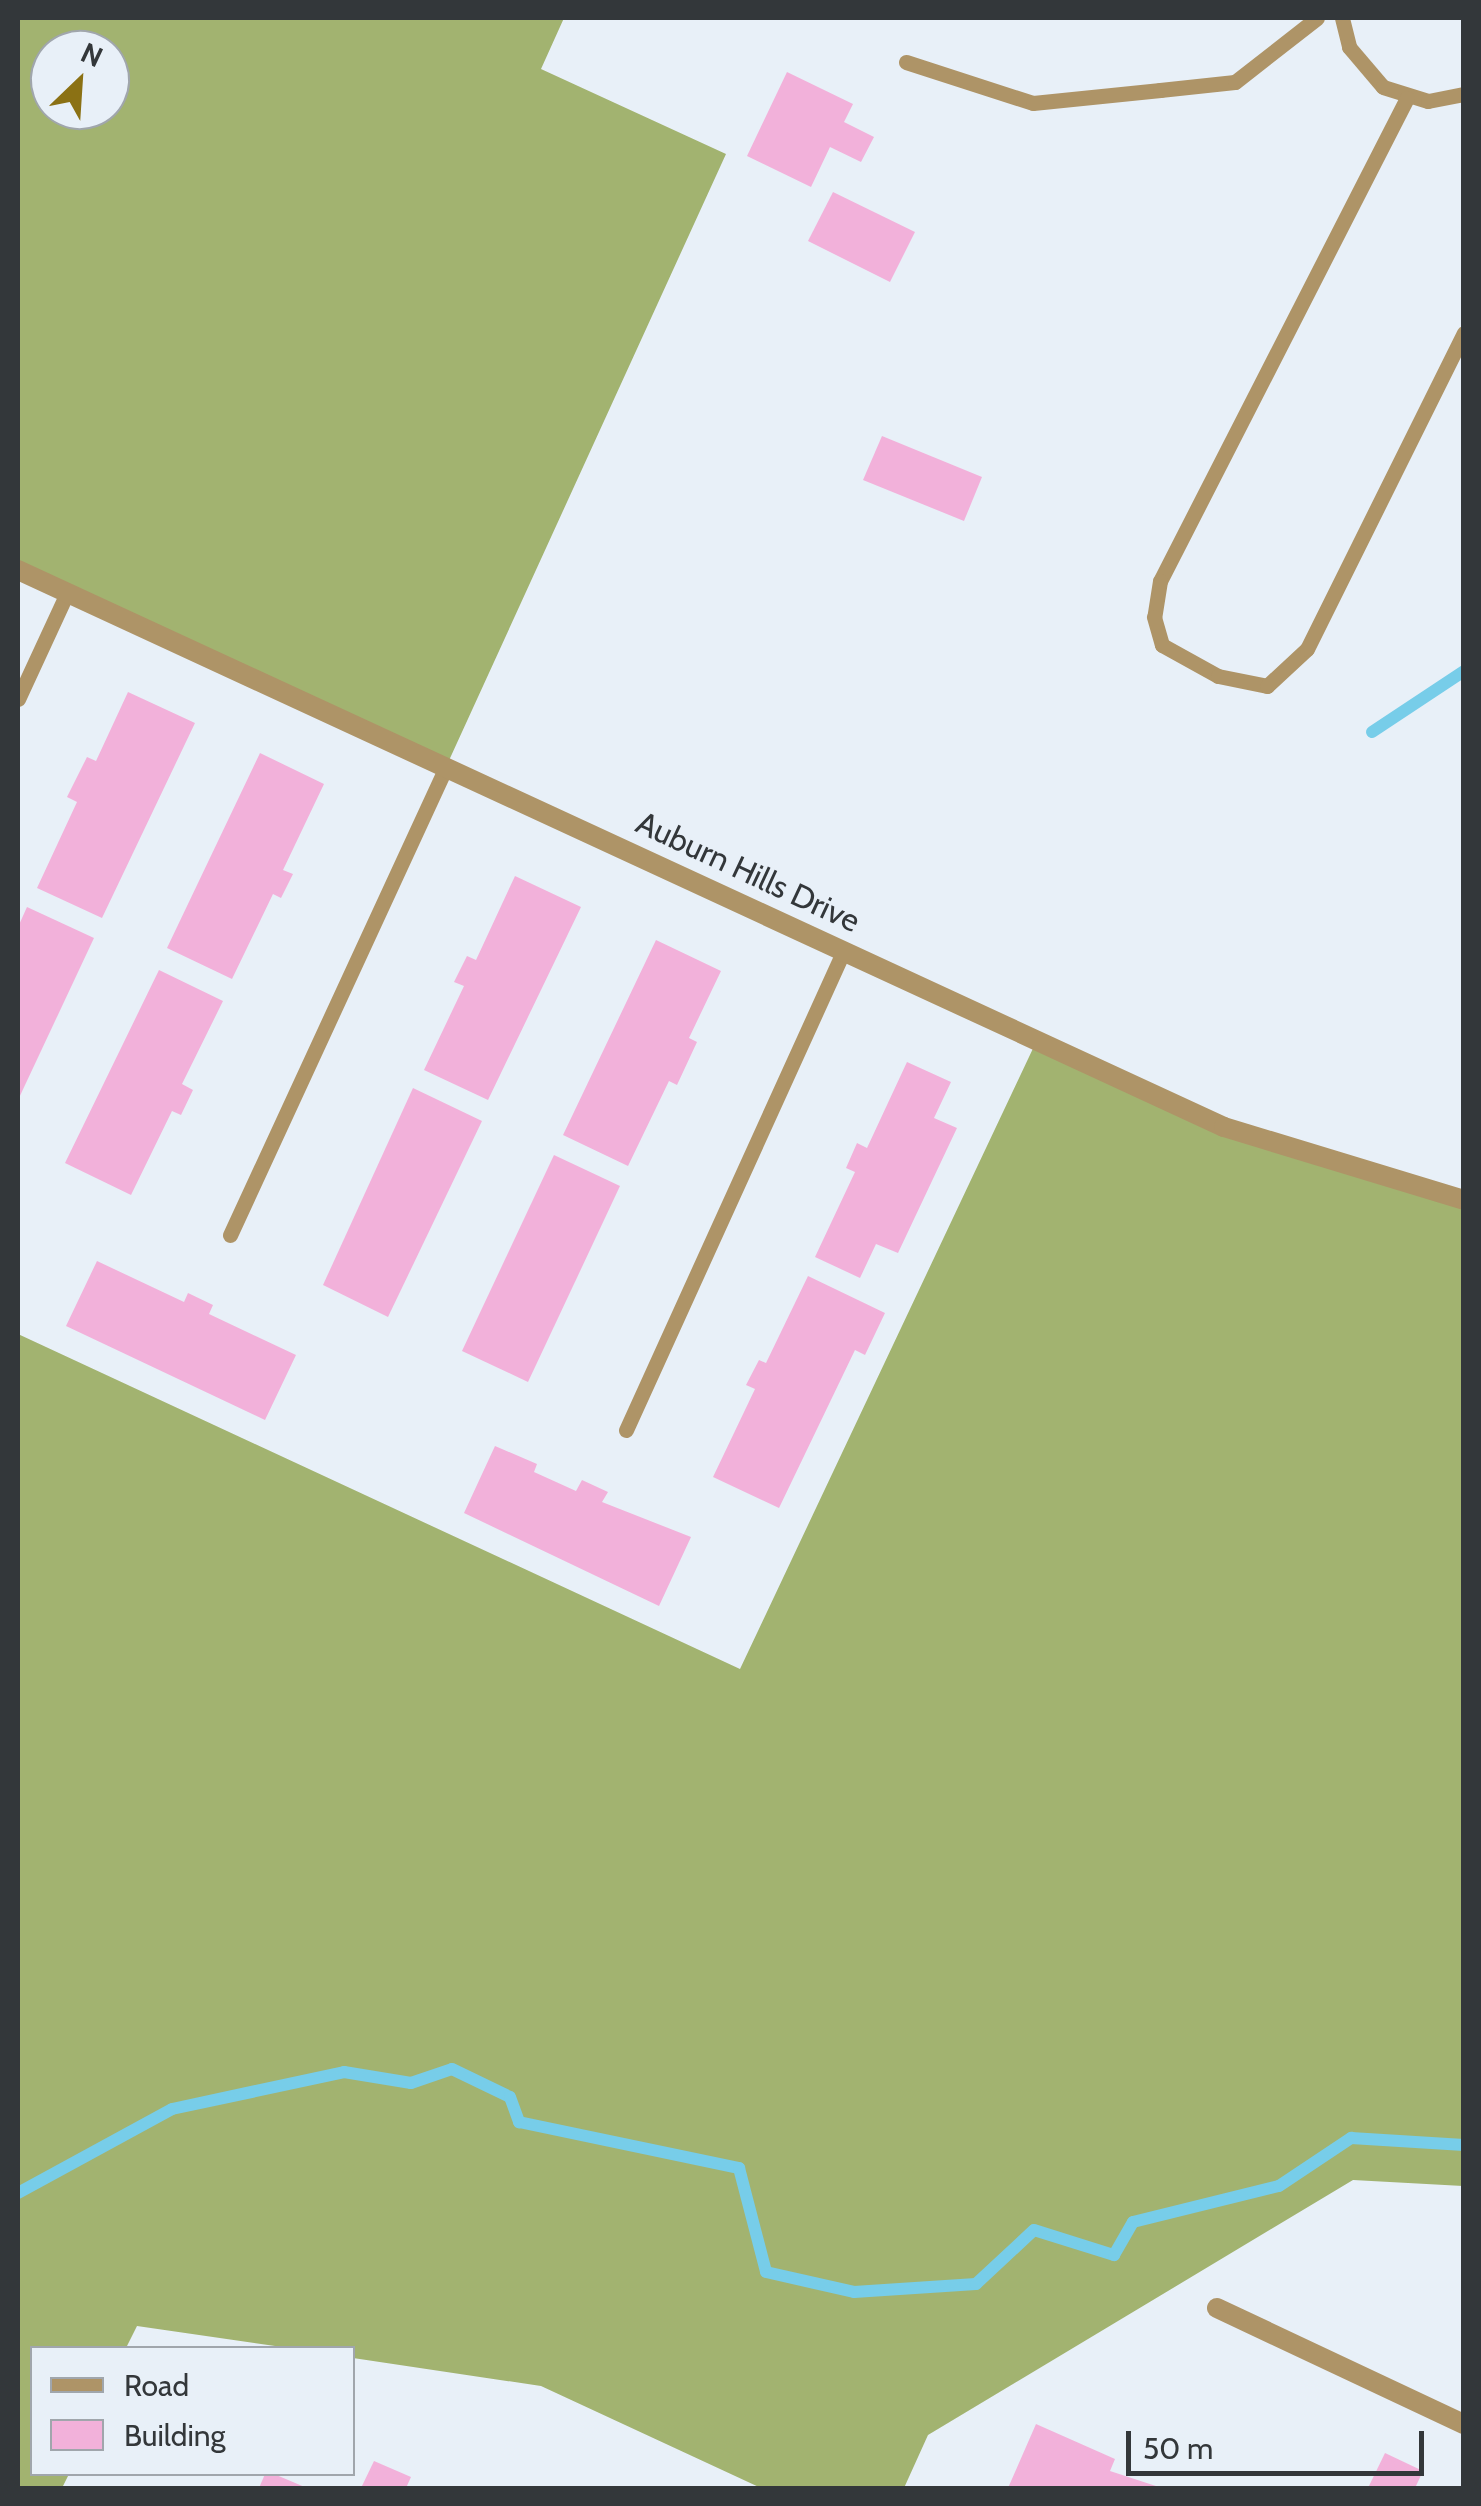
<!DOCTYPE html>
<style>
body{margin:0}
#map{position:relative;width:1481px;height:2506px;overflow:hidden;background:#e8f0f8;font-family:Cabin,sans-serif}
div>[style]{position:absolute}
.forest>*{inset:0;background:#a2b370}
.stream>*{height:12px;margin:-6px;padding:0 6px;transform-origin:6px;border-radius:6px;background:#77cde9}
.building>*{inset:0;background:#f2b1da}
.lane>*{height:15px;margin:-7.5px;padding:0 7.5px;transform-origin:7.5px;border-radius:7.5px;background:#ae9467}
.street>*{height:20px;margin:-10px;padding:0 10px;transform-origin:10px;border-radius:10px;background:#ae9467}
span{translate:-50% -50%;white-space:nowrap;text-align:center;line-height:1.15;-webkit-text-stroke:9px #e8f0f8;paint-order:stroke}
.street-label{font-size:32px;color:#33373a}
.frame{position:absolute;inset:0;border:20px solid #33373a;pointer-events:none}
.legend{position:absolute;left:30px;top:2346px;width:325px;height:130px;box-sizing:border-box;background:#e8f0f8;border:2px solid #a0a6ac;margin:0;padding:12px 18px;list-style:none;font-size:30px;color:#33373a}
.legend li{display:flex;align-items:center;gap:20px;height:50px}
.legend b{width:50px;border:2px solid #a0a6ac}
.north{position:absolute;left:30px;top:30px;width:100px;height:100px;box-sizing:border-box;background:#e8f0f8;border:2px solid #a0a6ac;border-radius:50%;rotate:25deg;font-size:28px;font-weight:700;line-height:40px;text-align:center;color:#33373a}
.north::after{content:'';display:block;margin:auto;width:35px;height:45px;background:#8b7114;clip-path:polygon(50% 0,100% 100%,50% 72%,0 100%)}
.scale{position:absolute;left:1126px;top:2431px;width:298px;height:45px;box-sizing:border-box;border:5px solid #33373a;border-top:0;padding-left:12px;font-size:30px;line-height:35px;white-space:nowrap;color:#33373a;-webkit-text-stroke:8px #e8f0f8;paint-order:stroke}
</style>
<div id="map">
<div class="forest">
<div style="clip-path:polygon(evenodd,18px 18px,564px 18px,541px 69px,726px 154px,446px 767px,18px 570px,18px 18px,50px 50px,110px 50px,110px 110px,50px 110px,50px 50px)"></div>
<div style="clip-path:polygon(1037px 1040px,1224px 1127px,1463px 1200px,1463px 2186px,1353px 2180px,928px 2435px,904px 2488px,761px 2488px,541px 2386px,353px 2358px,352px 2348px,289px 2348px,137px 2326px,126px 2348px,32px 2348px,32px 2474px,69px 2474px,62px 2488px,18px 2488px,18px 1334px,740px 1669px)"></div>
</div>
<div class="stream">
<div style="left:1372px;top:732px;width:110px;rotate:-33.5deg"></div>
<div style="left:18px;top:2193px;width:175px;rotate:-28.6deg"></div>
<div style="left:172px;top:2109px;width:176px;rotate:-12.1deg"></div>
<div style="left:344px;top:2072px;width:68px;rotate:9.3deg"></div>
<div style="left:411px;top:2083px;width:43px;rotate:-18.9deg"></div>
<div style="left:452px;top:2069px;width:64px;rotate:25.8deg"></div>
<div style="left:510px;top:2097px;width:27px;rotate:70deg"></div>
<div style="left:519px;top:2122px;width:225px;rotate:11.8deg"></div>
<div style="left:739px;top:2168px;width:107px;rotate:75.4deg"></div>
<div style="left:766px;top:2272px;width:90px;rotate:12.8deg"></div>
<div style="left:854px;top:2292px;width:122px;rotate:-3.8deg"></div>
<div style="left:976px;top:2284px;width:79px;rotate:-43deg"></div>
<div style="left:1034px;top:2230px;width:84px;rotate:17.4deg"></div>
<div style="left:1114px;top:2255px;width:38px;rotate:-60deg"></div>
<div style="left:1133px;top:2222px;width:150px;rotate:-13.9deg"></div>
<div style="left:1279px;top:2186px;width:87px;rotate:-33.7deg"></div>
<div style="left:1351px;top:2138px;width:113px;rotate:3.5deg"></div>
</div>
<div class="building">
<div style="clip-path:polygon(787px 72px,853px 104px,844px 122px,874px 137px,861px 162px,830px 147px,811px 187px,747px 156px)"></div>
<div style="clip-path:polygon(833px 192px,915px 232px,890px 282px,808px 241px)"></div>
<div style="clip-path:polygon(882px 436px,982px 477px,964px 521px,863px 480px)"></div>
<div style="clip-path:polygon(128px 692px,195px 723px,102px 918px,37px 888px,77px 802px,67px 797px,87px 757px,96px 761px)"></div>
<div style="clip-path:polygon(260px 753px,324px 784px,283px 870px,293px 874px,281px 898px,273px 894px,232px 979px,167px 948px)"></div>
<div style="clip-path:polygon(515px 876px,581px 907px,488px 1100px,424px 1070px,464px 986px,454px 982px,467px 956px,476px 960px)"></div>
<div style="clip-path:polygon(27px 907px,94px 938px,18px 1100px,18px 927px)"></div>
<div style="clip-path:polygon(656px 940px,721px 971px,689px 1038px,697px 1042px,677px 1085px,669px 1081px,628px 1166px,563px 1135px)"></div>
<div style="clip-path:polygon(159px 970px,223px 1001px,182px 1084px,193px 1090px,181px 1115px,172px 1111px,131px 1195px,65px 1163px)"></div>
<div style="clip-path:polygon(907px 1062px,951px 1082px,934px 1118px,957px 1128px,898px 1253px,876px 1244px,860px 1278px,815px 1257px,855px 1172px,846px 1168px,857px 1143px,867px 1148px)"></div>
<div style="clip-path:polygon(413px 1088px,482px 1121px,388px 1317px,323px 1285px)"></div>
<div style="clip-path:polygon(554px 1155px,620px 1186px,528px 1382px,462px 1351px)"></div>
<div style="clip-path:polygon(97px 1261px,184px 1302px,188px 1293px,213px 1305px,209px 1314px,296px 1355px,265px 1420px,66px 1326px)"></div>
<div style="clip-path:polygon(808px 1276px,885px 1313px,865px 1355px,855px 1350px,779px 1508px,713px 1477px,755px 1389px,746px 1385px,759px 1360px,766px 1363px)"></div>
<div style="clip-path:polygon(495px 1446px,537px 1464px,534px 1472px,576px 1491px,582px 1480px,608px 1492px,602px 1502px,691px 1537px,659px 1606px,464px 1513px)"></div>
<div style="clip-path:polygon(1036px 2424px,1115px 2459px,1110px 2471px,1162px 2488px,1008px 2488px)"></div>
<div style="clip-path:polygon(1385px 2453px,1423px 2471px,1415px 2488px,1368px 2488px)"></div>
<div style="clip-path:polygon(374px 2461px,411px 2477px,406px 2488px,361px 2488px)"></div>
<div style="clip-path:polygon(265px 2474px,274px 2474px,307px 2488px,259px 2488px)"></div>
</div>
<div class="lane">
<div style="left:1342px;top:18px;width:30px;rotate:76deg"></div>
<div style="left:1349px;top:47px;width:52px;rotate:49.6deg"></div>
<div style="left:1383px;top:87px;width:47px;rotate:17.3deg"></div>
<div style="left:1428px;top:101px;width:37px;rotate:-11deg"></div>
<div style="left:906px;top:62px;width:133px;rotate:17.9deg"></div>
<div style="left:1033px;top:103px;width:128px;rotate:-5.8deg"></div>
<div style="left:1160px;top:90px;width:75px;rotate:-6.1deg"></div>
<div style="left:1235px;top:82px;width:104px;rotate:-38deg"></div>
<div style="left:1407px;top:98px;width:542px;rotate:117.08deg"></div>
<div style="left:1160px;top:581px;width:36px;rotate:99deg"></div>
<div style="left:1154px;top:617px;width:29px;rotate:74deg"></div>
<div style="left:1162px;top:645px;width:64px;rotate:29deg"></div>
<div style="left:1218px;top:676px;width:50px;rotate:11.5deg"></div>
<div style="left:1267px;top:686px;width:54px;rotate:-42.8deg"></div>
<div style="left:1307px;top:649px;width:353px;rotate:-63.6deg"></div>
<div style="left:18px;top:699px;width:117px;rotate:-65.2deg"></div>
<div style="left:230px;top:1235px;width:515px;rotate:-65.22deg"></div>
<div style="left:626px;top:1430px;width:527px;rotate:-65.57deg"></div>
</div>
<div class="street">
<div style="left:18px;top:570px;width:1328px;rotate:24.79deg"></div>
<div style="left:1224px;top:1127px;width:251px;rotate:16.9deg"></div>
<div style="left:1217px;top:2308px;width:273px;rotate:25.2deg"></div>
</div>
<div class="street-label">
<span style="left:748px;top:872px;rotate:25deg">Auburn Hills Drive</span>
</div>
<div class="frame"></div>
<ul class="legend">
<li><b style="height:12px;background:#ae9467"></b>Road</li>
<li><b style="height:28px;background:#f2b1da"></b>Building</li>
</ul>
<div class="north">N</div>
<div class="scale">50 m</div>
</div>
